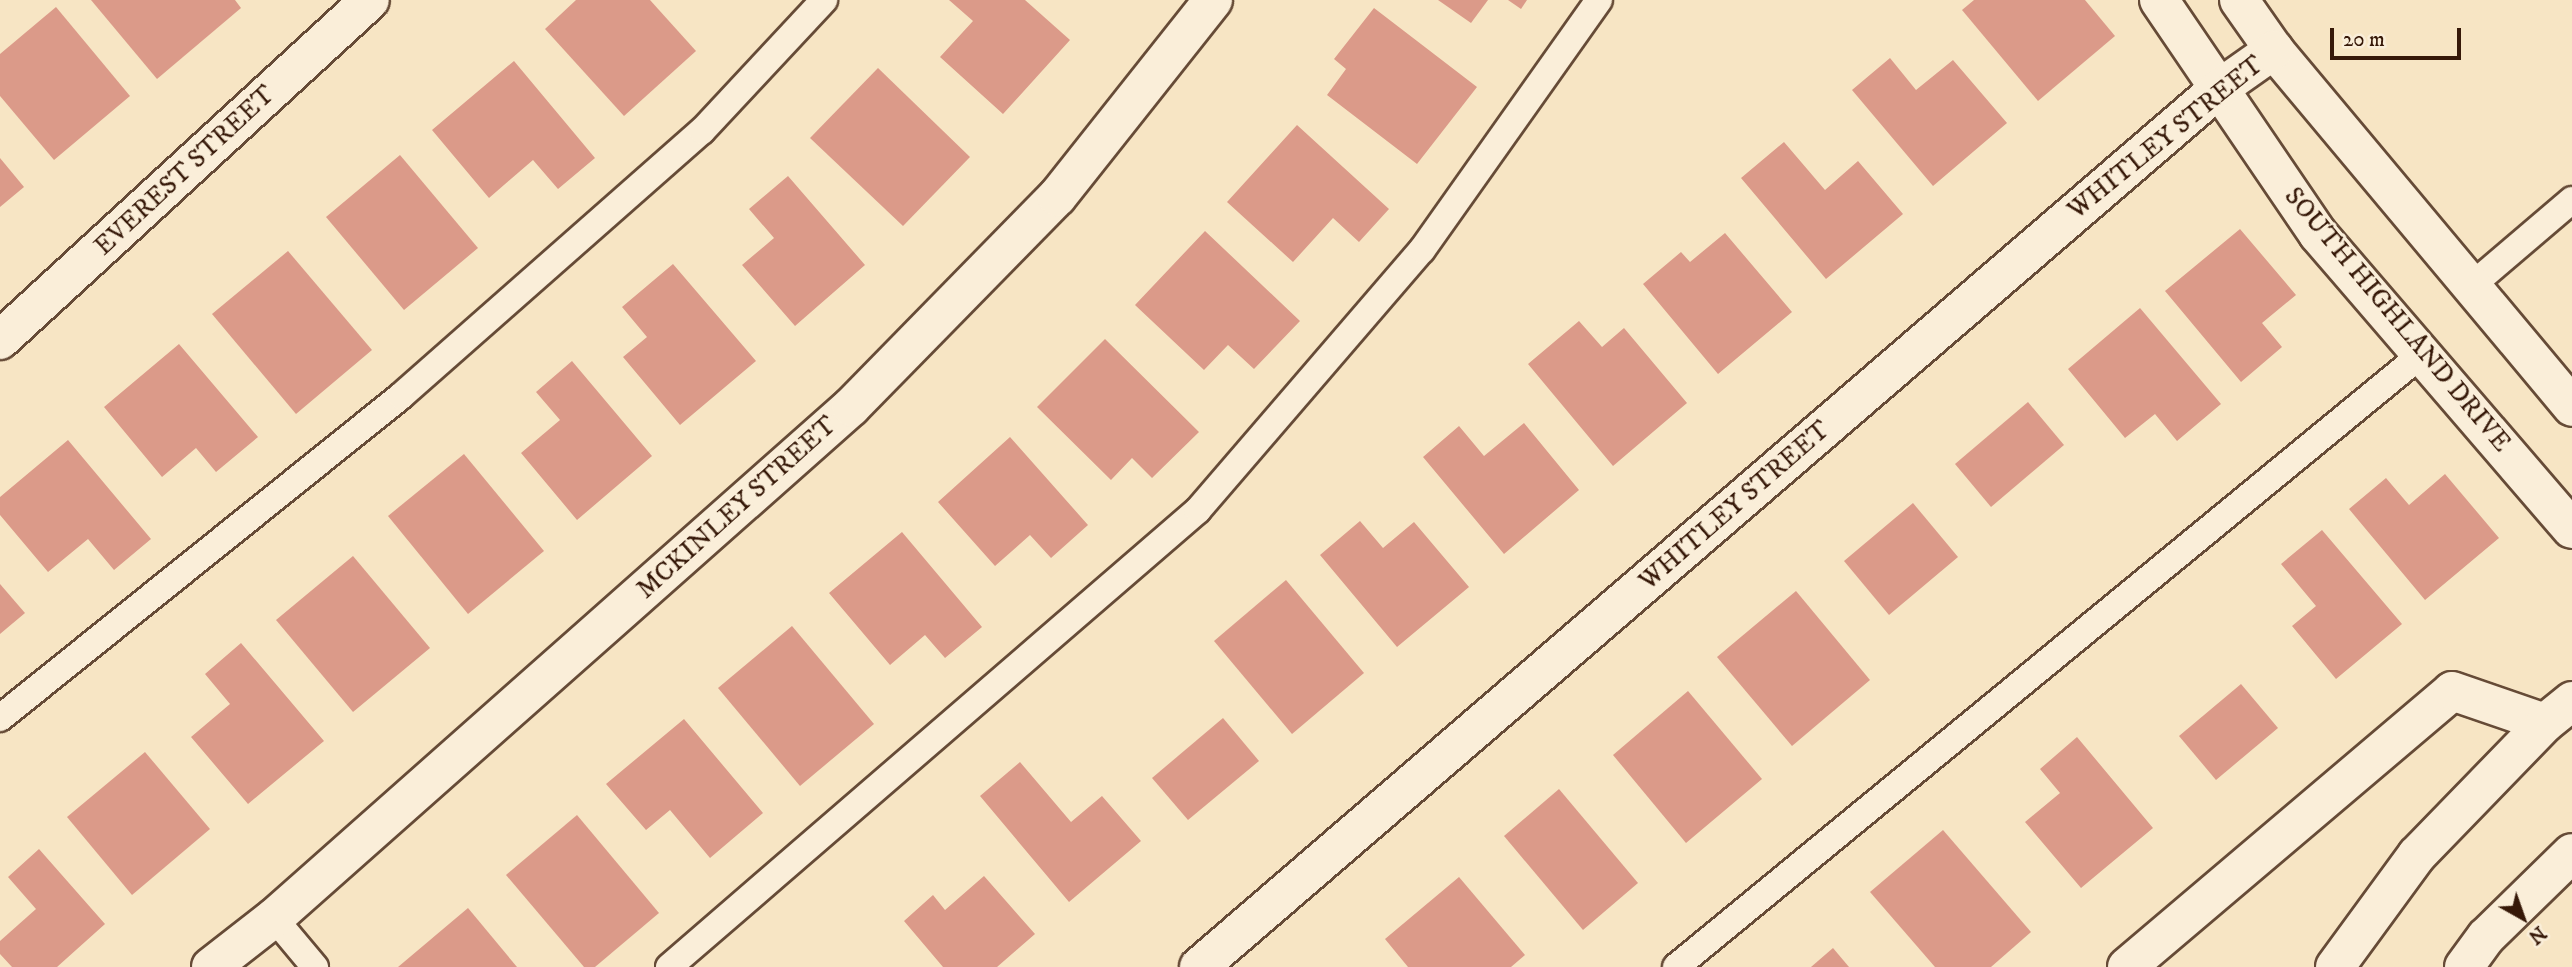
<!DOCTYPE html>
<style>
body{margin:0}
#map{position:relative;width:2572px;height:967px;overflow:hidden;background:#f7e5c4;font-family:"IM FELL DW Pica",serif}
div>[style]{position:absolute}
.building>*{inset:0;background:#db9a89}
.roads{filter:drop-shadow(2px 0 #664b37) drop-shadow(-2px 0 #664b37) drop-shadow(0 2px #664b37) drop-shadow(0 -2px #664b37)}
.service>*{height:26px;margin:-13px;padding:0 13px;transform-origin:13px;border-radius:13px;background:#faeed9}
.minor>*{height:38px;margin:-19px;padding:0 19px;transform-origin:19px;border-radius:19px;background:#faeed9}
.secondary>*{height:38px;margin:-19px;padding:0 19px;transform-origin:19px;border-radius:19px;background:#faeed9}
span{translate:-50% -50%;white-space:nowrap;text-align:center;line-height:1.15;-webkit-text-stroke:6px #faeed9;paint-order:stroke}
.street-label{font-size:26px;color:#361808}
.north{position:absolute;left:2488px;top:883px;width:70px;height:70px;-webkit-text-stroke:5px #faeed9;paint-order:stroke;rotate:140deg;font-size:19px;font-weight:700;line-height:28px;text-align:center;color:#361808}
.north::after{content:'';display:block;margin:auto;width:24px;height:32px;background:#361808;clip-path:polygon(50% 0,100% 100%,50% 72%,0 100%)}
.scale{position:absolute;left:2330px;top:28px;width:131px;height:32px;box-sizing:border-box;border:4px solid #361808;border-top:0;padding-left:9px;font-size:21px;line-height:24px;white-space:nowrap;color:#361808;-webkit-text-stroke:5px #faeed9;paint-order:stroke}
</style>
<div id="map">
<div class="building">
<div style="clip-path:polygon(91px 0,235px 0,241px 8px,157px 79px)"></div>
<div style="clip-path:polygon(576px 0,650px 0,696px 51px,624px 116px,545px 29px)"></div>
<div style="clip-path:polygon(949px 0,1025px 0,1070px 40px,1003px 114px,940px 57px,973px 21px)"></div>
<div style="clip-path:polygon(1438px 0,1488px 0,1471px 23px)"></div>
<div style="clip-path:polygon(1508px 0,1527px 0,1521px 9px)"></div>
<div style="clip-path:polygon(1974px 0,2085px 0,2115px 36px,2038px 101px,1962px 10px)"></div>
<div style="clip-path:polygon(56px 7px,130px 96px,54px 160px,0 96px,0 54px)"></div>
<div style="clip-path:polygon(1374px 8px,1477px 87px,1417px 164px,1327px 95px,1346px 69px,1334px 59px)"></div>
<div style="clip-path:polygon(1890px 58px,1916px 90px,1953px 60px,2007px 123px,1933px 186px,1852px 90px)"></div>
<div style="clip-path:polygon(514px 61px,595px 158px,558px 189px,533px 160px,489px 198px,432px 130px)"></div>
<div style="clip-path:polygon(878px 68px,970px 157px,903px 226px,810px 138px)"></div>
<div style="clip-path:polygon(1297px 125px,1389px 209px,1359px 242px,1333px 218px,1293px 262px,1227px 202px)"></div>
<div style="clip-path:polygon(1784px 142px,1825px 190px,1858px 161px,1903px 214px,1826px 279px,1741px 178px)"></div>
<div style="clip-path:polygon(400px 155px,478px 248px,404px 310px,326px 217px)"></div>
<div style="clip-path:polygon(0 158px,24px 187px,0 207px)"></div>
<div style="clip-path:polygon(788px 176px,865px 265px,795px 326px,742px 265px,774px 238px,749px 209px)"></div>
<div style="clip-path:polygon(2240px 229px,2296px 295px,2262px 323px,2282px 347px,2241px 382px,2165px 291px)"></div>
<div style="clip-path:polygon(1205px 231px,1300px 321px,1254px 369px,1228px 345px,1204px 370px,1135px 305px)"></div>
<div style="clip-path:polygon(1725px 233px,1792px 312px,1718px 374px,1643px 284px,1681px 252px,1690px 262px)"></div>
<div style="clip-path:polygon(288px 251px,372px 350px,296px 414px,212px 314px)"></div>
<div style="clip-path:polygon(673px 264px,756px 361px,680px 425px,623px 357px,647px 337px,622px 307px)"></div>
<div style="clip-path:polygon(2140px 308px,2221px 404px,2177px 441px,2155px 414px,2125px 438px,2068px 369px)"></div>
<div style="clip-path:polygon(1579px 321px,1602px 347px,1624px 328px,1687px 403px,1613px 466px,1528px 364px)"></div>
<div style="clip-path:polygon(1105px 339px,1199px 432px,1152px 478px,1132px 458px,1111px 480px,1037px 407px)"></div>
<div style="clip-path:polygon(179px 344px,258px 437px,216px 472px,196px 448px,162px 477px,104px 407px)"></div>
<div style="clip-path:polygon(572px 361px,652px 456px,577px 520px,521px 453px,560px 420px,536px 392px)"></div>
<div style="clip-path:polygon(2028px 402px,2064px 445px,1991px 507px,1955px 464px)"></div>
<div style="clip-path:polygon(1524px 423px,1579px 490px,1504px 554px,1423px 457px,1459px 426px,1484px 456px)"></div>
<div style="clip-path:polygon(1010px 437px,1088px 525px,1051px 558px,1030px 535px,995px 566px,938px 502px)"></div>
<div style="clip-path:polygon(68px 440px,151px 539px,114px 570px,88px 539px,48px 572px,0 515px,0 497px)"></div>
<div style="clip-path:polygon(464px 454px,544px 551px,468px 614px,388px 516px)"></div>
<div style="clip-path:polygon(2445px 474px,2499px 538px,2425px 600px,2349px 509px,2386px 478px,2409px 505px)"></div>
<div style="clip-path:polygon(1913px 503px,1958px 557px,1889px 615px,1844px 561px)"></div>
<div style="clip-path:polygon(1360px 521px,1383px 548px,1414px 522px,1469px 587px,1397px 647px,1320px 555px)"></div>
<div style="clip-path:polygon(2322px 530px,2402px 624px,2336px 679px,2292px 626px,2316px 606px,2281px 564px)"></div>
<div style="clip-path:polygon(902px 532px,982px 627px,945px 658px,925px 635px,890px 665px,829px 593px)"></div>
<div style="clip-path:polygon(353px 556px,430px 648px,353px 712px,276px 620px)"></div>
<div style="clip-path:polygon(1286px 580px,1364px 673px,1292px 734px,1214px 641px)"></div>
<div style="clip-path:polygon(0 584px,25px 613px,0 634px)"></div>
<div style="clip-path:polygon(1796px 591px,1870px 680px,1792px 746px,1717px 657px)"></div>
<div style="clip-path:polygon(792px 626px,874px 724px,800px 786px,718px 688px)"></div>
<div style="clip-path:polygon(241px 643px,324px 741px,248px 804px,191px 737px,230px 704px,205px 674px)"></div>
<div style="clip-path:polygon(2241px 684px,2278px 728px,2216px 780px,2179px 736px)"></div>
<div style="clip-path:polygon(1688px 691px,1762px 779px,1686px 843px,1613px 755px)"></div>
<div style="clip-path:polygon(1223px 718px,1259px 761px,1188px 820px,1152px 778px)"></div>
<div style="clip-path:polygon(684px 719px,763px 813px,710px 858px,670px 810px,646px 830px,606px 784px)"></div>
<div style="clip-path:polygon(2077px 737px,2153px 828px,2081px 888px,2025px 822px,2060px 793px,2040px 769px)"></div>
<div style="clip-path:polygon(145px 752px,210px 829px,132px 895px,67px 817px)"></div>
<div style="clip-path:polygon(1020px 762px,1071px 822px,1102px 796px,1141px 841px,1069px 902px,980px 796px)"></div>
<div style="clip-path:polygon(1559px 789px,1638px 883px,1583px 930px,1504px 836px)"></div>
<div style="clip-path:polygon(577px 815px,659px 913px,595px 967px,584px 967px,506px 875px)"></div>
<div style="clip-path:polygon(1943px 830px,2031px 932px,1991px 967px,1935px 967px,1870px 892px)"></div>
<div style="clip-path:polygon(39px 849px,105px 924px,57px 967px,12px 967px,0 954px,0 941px,36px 909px,8px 877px)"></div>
<div style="clip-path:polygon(984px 876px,1035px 934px,997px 967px,943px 967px,904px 921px,933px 895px,945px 910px)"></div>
<div style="clip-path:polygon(1459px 877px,1525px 955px,1511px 967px,1408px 967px,1385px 939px)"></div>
<div style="clip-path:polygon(468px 908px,517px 967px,398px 967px)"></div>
<div style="clip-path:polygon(1833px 948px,1849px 967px,1811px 967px)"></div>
</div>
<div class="roads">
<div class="service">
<div style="left:2470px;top:287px;width:134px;rotate:-40.5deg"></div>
<div style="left:0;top:718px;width:514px;rotate:-38.76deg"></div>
<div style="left:401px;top:396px;width:401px;rotate:-41.4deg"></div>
<div style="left:702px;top:131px;width:179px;rotate:-47deg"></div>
<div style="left:274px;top:918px;width:64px;rotate:50.1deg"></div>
<div style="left:669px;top:967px;width:699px;rotate:-40.82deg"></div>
<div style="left:1198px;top:510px;width:343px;rotate:-49.3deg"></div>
<div style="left:1422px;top:250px;width:306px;rotate:-54.7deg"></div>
<div style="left:1676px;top:967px;width:966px;rotate:-39.41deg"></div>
</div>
<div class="minor">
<div style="left:2159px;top:0;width:283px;rotate:55.8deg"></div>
<div style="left:2318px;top:234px;width:389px;rotate:49.3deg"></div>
<div style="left:2239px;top:0;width:61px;rotate:55deg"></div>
<div style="left:2274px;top:50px;width:465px;rotate:50.1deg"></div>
<div style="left:0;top:340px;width:502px;rotate:-42.58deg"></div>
<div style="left:211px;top:967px;width:80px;rotate:-37.9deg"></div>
<div style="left:274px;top:918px;width:771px;rotate:-41.53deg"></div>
<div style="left:851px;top:407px;width:294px;rotate:-45.6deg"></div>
<div style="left:1057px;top:197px;width:251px;rotate:-51.6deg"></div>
<div style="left:1199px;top:967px;width:1344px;rotate:-40.74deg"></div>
<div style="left:2217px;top:90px;width:70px;rotate:-35.1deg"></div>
<div style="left:2127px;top:967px;width:426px;rotate:-40.3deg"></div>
<div style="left:2452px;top:691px;width:98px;rotate:19deg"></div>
</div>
<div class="secondary">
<div style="left:2335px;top:967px;width:139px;rotate:-53.8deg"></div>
<div style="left:2417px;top:855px;width:184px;rotate:-45.9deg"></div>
<div style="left:2545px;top:723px;width:35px;rotate:-39deg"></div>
<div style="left:2464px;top:967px;width:37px;rotate:-54deg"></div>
<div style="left:2486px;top:937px;width:120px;rotate:-44.3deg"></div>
</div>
</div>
<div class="street-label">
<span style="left:2166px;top:138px;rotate:-39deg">WHITLEY STREET</span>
<span style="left:185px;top:171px;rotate:-43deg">EVEREST STREET</span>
<span style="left:2397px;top:320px;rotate:50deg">SOUTH HIGHLAND DRIVE</span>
<span style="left:1735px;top:506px;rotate:-41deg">WHITLEY STREET</span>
<span style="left:737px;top:508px;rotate:-42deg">MCKINLEY STREET</span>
</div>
<div class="north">N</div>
<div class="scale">20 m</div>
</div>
